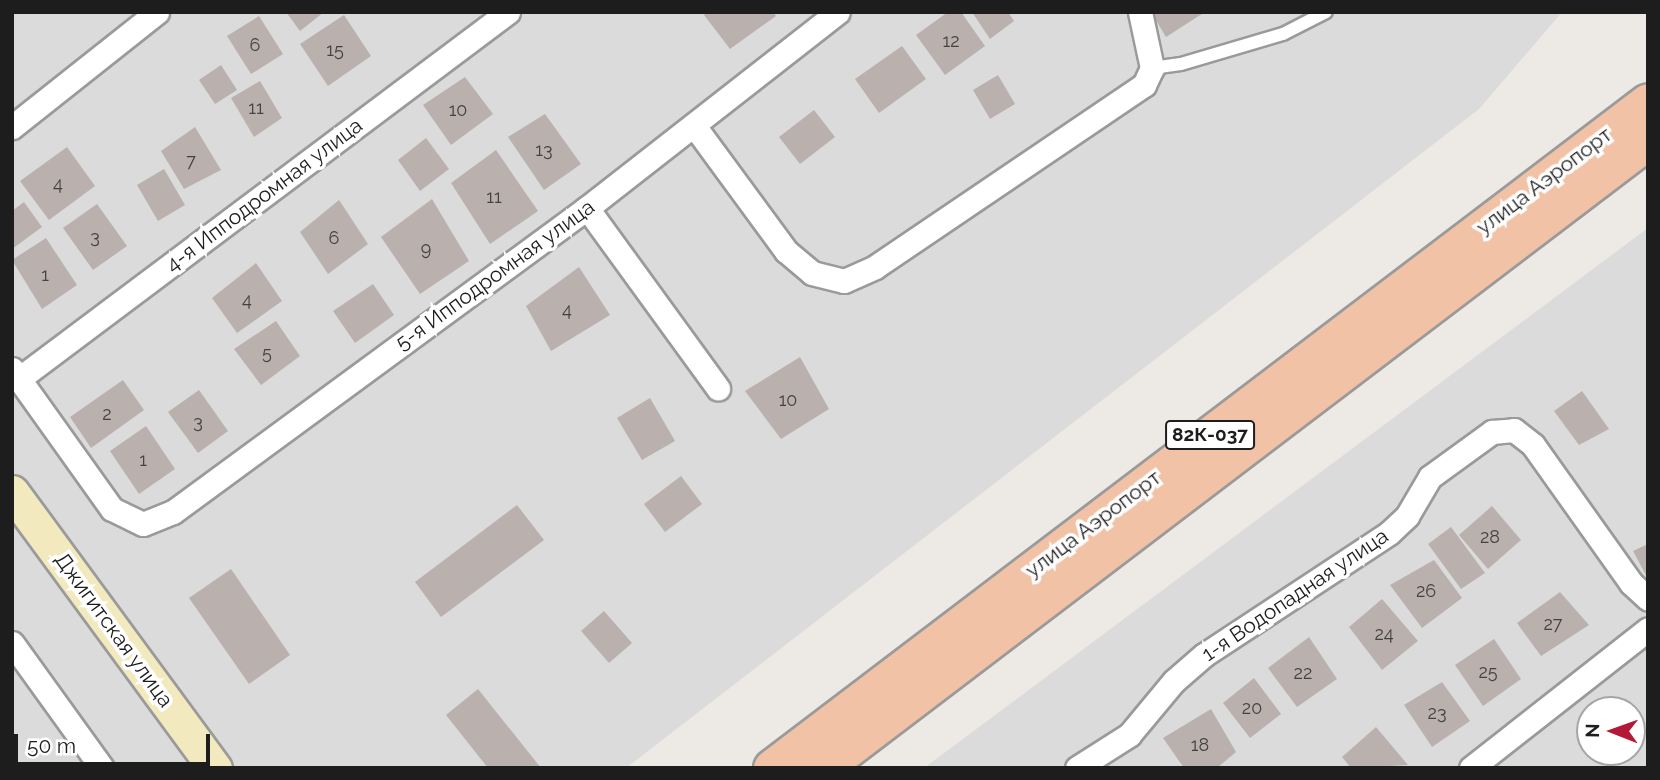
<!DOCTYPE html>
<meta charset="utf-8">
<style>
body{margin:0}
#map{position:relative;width:1660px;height:780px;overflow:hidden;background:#ede9e5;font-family:Raleway,sans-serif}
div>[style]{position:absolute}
.residential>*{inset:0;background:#dbdbdb}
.building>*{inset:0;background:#bab1ae}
.roads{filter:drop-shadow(2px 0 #9a9a9a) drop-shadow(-2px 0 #9a9a9a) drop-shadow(0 2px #9a9a9a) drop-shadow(0 -2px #9a9a9a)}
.lane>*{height:12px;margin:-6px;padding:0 6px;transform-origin:6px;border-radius:6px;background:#fff}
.street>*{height:23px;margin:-11.5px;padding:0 11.5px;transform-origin:11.5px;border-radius:11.5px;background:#fff}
.secondary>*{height:33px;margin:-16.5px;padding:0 16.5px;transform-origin:16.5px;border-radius:16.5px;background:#f2eabe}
.primary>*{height:37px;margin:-18.5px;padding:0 18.5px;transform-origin:18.5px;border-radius:18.5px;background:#f1c2a6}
span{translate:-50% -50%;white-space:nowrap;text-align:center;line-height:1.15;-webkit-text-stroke:7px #fff;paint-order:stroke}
.number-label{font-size:18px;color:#444241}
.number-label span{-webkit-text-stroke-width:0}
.shield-label span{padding:2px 5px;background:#fff;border:2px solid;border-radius:5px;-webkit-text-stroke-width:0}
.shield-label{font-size:19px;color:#1d1d1d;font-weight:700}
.street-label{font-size:21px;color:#1d1d1d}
.frame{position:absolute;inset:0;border:14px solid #1d1d1d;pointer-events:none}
.north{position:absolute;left:1576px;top:696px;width:70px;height:70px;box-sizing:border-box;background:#fff;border:2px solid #a5a5a5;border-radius:50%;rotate:271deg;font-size:19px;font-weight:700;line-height:28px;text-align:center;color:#1d1d1d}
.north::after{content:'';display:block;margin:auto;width:24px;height:32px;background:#b31836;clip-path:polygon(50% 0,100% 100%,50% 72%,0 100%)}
.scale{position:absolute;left:14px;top:734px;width:196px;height:32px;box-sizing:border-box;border:4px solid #1d1d1d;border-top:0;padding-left:9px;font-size:21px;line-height:24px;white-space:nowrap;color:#1d1d1d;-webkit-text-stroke:5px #fff;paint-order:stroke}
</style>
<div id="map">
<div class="residential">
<div style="clip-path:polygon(12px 12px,1562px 12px,1479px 109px,626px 768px,12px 768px)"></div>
<div style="clip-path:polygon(evenodd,1648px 228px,1648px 768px,924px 768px,1648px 228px,1590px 710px,1632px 710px,1632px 752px,1590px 752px,1590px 710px)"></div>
</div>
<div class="building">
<div style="clip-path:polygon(286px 12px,324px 12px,300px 31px)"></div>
<div style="clip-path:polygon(707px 12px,773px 12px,776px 16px,730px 49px,704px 15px)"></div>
<div style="clip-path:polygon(948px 12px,961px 12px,985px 46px,945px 75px,916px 35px)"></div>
<div style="clip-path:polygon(972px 12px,1008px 12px,1014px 21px,990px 39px)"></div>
<div style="clip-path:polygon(1151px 12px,1205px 12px,1166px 37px)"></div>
<div style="clip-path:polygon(344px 15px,371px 56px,328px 86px,300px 44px)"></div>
<div style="clip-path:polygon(259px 16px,283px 54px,251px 74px,227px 36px)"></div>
<div style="clip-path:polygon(902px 46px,926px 79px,879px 113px,855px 79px)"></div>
<div style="clip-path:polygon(221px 65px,237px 90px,215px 104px,199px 80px)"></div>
<div style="clip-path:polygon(998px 75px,1015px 104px,990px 119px,973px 90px)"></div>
<div style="clip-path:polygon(465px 77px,493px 114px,451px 145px,423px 105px)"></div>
<div style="clip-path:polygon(260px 81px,282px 118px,254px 137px,231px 98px)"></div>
<div style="clip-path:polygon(814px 110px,835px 137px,800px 164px,779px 137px)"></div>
<div style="clip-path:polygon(545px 114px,581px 164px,544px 190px,508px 137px)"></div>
<div style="clip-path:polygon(195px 127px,221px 170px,184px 189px,161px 151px)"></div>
<div style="clip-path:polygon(426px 138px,449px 169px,420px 191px,398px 160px)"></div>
<div style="clip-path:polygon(67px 147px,95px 186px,49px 220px,20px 181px)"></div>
<div style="clip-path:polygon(496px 150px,538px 211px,490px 244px,451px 183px)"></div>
<div style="clip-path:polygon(164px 169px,185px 205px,158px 221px,137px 185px)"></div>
<div style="clip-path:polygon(432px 199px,469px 261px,420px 294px,381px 237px)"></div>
<div style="clip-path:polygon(339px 200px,368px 244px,328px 274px,300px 232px)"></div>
<div style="clip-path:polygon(24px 202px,42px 227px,12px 249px,12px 211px)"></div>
<div style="clip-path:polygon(97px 204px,127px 246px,93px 270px,63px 228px)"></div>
<div style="clip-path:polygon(46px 238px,77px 285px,42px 309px,12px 260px)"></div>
<div style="clip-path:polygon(256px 263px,282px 301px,237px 333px,212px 298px)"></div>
<div style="clip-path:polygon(579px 267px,610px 315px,551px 351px,526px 306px)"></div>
<div style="clip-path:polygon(373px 284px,394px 315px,355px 343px,333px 311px)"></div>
<div style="clip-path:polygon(276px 321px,300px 356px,261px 385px,234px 349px)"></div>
<div style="clip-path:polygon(800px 357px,829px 409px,781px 439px,745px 391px)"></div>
<div style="clip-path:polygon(123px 380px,144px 410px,91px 448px,70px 417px)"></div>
<div style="clip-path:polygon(199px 390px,228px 431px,198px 453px,168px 412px)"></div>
<div style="clip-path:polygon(1582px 391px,1609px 429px,1579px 445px,1554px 411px)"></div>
<div style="clip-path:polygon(650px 398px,675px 441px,642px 460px,617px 418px)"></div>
<div style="clip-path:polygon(146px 426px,175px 469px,139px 494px,110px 451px)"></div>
<div style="clip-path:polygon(681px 476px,702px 504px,665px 532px,644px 504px)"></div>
<div style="clip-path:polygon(517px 505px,544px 540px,441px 617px,415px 582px)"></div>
<div style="clip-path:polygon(1492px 506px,1521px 540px,1488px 569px,1459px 535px)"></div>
<div style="clip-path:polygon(1451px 527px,1485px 573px,1461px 589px,1428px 544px)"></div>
<div style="clip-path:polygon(1648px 544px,1648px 579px,1633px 551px)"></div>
<div style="clip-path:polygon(1434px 560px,1462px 598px,1422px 628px,1390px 585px)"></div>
<div style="clip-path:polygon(231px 569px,290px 655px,249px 684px,189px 598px)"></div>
<div style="clip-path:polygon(1560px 592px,1589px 625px,1541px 656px,1517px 623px)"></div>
<div style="clip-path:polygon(1382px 599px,1418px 641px,1382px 670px,1349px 627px)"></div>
<div style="clip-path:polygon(604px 611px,632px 643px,609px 663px,581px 631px)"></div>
<div style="clip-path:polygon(1309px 637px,1337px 679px,1297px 707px,1268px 668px)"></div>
<div style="clip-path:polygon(1494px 639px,1521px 679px,1483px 706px,1455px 665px)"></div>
<div style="clip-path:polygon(1254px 678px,1281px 714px,1250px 738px,1223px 703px)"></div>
<div style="clip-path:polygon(1442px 682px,1470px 721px,1432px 747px,1404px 705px)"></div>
<div style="clip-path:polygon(478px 689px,541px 768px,488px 768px,446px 715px)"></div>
<div style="clip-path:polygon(1211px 709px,1236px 752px,1217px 768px,1184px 768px,1163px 738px)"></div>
<div style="clip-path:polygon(1376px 727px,1408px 765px,1351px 768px,1342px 757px)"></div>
</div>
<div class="roads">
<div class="lane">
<div style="left:1152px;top:68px;width:29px;rotate:-8deg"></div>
<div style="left:1181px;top:64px;width:106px;rotate:-16.4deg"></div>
<div style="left:1283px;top:34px;width:48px;rotate:-27.1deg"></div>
</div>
<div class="street">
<div style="left:12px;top:127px;width:185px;rotate:-38.4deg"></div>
<div style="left:695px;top:127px;width:154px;rotate:53.7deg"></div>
<div style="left:786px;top:251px;width:34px;rotate:40deg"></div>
<div style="left:812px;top:273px;width:33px;rotate:14deg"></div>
<div style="left:844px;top:281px;width:34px;rotate:-24deg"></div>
<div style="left:875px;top:267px;width:325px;rotate:-34.1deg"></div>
<div style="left:1144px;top:85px;width:19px;rotate:-65deg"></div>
<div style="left:1152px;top:68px;width:57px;rotate:-102.1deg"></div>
<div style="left:587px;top:208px;width:223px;rotate:54deg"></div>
<div style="left:12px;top:369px;width:172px;rotate:54.5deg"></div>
<div style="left:112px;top:509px;width:34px;rotate:26deg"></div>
<div style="left:143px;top:524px;width:32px;rotate:-22deg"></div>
<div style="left:173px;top:512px;width:514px;rotate:-36.29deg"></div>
<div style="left:587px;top:208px;width:318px;rotate:-38deg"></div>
<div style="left:20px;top:378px;width:610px;rotate:-36.87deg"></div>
<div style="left:12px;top:643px;width:154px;rotate:54.2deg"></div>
<div style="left:1077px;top:768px;width:62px;rotate:-32.4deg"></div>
<div style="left:1129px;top:735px;width:70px;rotate:-50.2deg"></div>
<div style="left:1174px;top:681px;width:40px;rotate:-41deg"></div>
<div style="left:1204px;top:655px;width:222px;rotate:-33.4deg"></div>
<div style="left:1389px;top:533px;width:25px;rotate:-43deg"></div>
<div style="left:1407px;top:516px;width:45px;rotate:-59.5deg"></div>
<div style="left:1430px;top:477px;width:77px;rotate:-36deg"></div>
<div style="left:1492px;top:432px;width:22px;rotate:-5deg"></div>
<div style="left:1514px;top:430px;width:24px;rotate:38deg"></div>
<div style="left:1533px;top:445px;width:169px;rotate:54.6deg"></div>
<div style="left:1631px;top:583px;width:23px;rotate:43deg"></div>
<div style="left:1471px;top:768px;width:225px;rotate:-38.1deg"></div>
</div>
<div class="secondary">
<div style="left:12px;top:492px;width:343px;rotate:53.7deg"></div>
</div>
<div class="primary">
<div style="left:772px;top:768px;width:1100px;rotate:-37.24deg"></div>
<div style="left:822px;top:768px;width:1038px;rotate:-37.25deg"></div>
</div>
</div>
<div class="number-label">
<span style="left:951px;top:41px">12</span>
<span style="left:255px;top:45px">6</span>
<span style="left:335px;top:50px">15</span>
<span style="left:256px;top:108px">11</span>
<span style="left:458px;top:110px">10</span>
<span style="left:544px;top:150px">13</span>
<span style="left:191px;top:161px">7</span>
<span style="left:58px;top:184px">4</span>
<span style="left:494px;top:197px">11</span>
<span style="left:95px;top:237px">3</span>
<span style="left:334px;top:238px">6</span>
<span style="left:426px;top:249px">9</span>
<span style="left:45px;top:275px">1</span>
<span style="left:247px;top:300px">4</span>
<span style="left:567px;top:310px">4</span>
<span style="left:267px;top:353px">5</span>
<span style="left:788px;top:400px">10</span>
<span style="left:107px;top:414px">2</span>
<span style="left:198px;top:422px">3</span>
<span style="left:143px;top:460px">1</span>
<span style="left:1490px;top:537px">28</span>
<span style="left:1426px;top:591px">26</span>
<span style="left:1553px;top:624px">27</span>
<span style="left:1384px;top:634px">24</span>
<span style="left:1488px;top:672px">25</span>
<span style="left:1303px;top:673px">22</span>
<span style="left:1252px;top:708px">20</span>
<span style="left:1437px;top:713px">23</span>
<span style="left:1200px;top:745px">18</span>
</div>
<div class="shield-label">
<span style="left:1210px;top:435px">82К-037</span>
</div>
<div class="street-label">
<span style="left:1544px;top:181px;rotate:-37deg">улица Аэропорт</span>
<span style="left:264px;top:195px;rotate:-37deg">4-я Ипподромная улица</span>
<span style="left:495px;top:275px;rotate:-36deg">5-я Ипподромная улица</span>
<span style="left:1093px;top:524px;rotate:-37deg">улица Аэропорт</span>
<span style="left:1295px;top:595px;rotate:-34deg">1-я Водопадная улица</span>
<span style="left:114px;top:630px;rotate:54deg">Джигитская улица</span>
</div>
<div class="frame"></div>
<div class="north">N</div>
<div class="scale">50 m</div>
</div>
